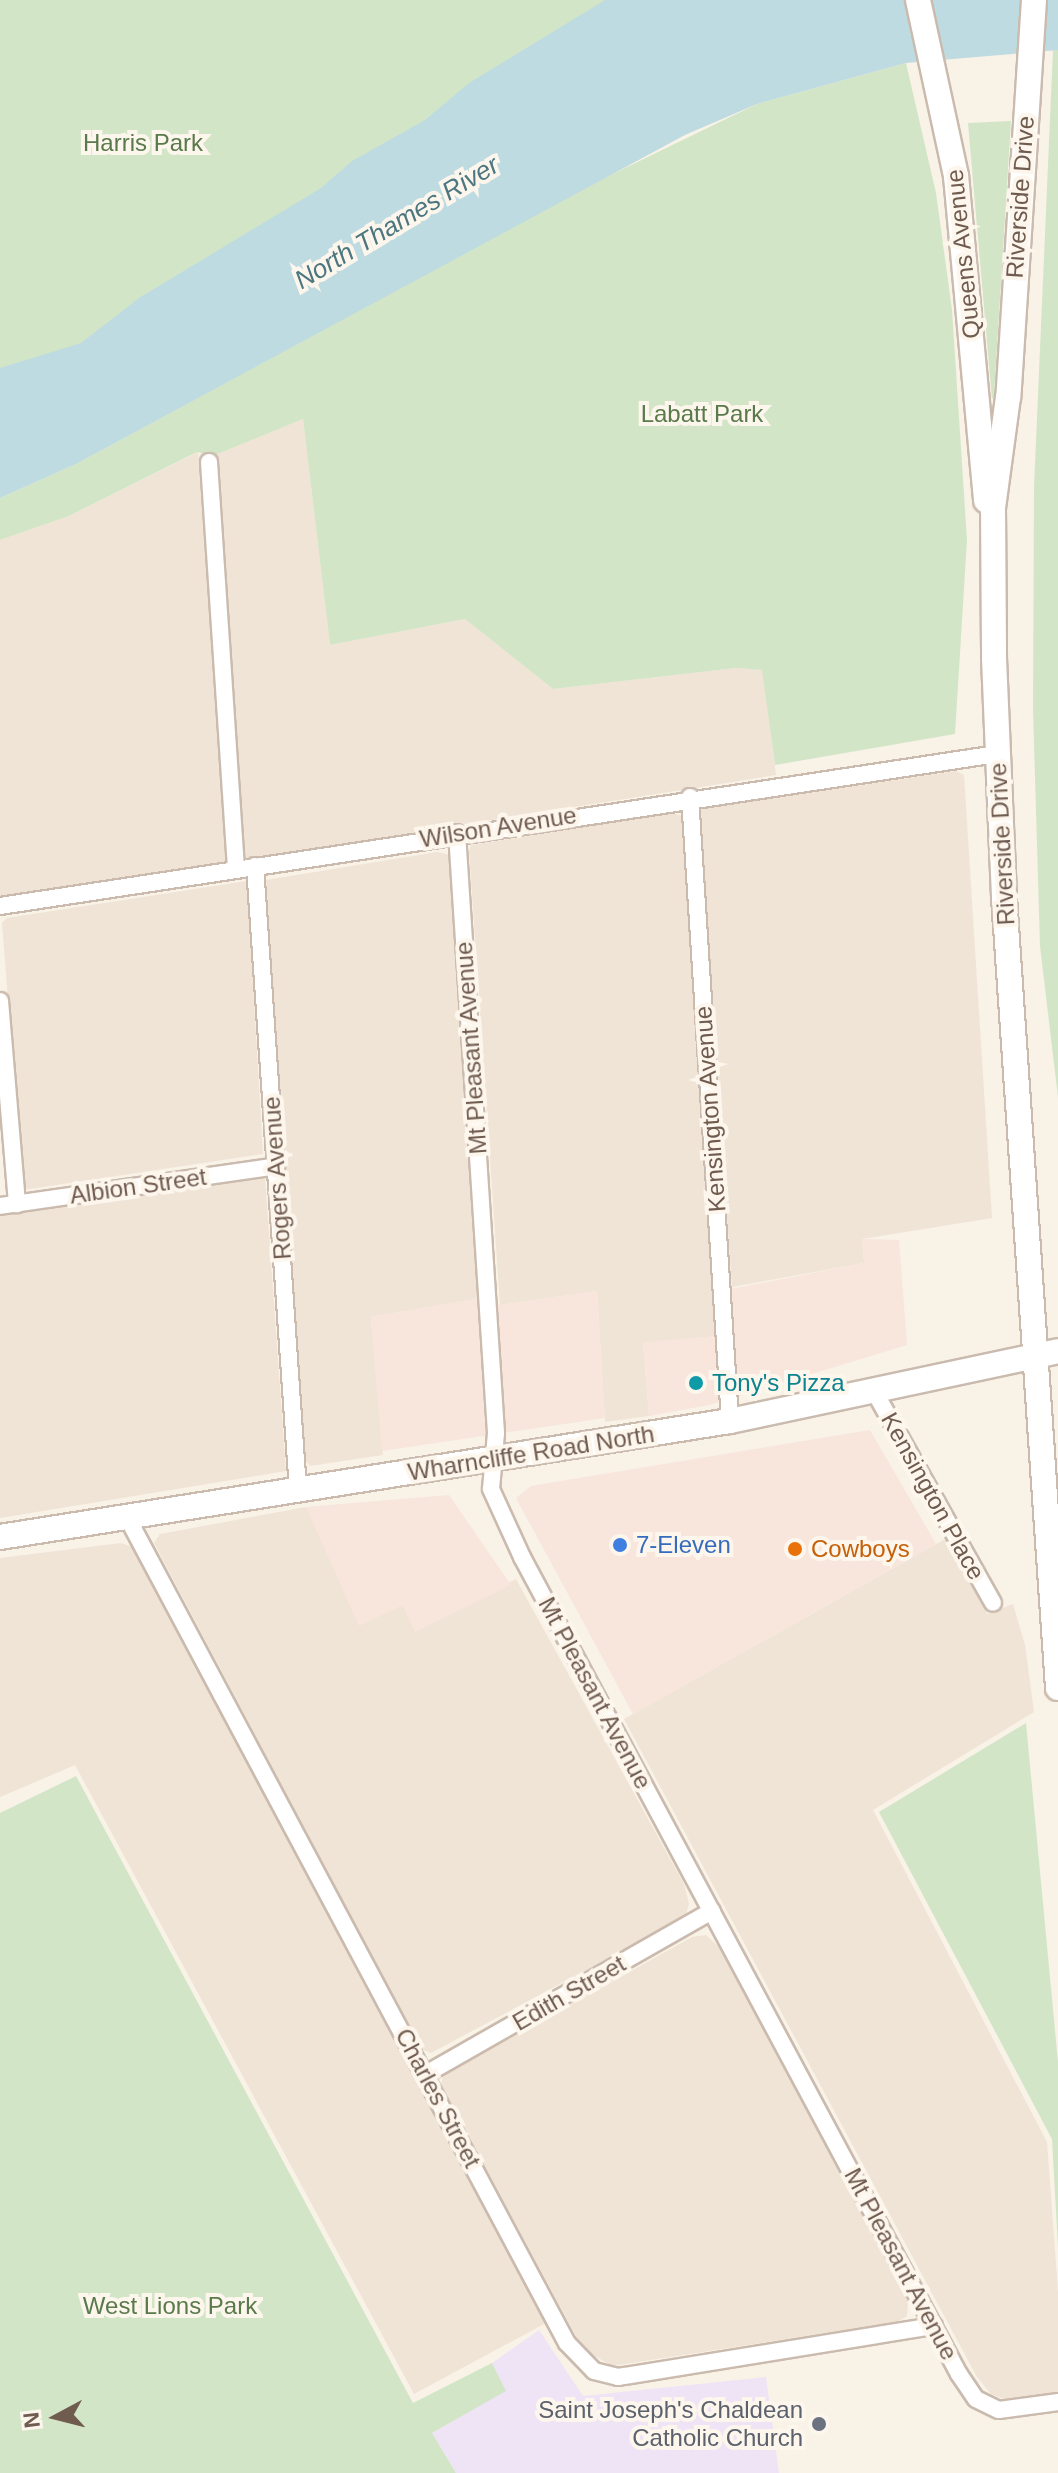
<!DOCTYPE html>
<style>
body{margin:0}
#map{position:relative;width:1058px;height:2473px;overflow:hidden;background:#f9f2e7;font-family:Arial,sans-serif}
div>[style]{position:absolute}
.residential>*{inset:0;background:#f0e4d6}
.commercial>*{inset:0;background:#f8e5dc}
.education>*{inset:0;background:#efe4f6}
.green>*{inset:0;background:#d3e5c7}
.water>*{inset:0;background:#bedbe1}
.roads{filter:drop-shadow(2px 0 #cabbae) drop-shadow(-2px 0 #cabbae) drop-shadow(0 2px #cabbae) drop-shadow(0 -2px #cabbae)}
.street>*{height:16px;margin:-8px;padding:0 8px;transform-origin:8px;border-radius:8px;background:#fff}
.secondary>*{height:24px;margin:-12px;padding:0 12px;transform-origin:12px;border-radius:12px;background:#fff}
.dots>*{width:22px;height:22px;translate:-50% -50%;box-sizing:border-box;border:4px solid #fdf6ed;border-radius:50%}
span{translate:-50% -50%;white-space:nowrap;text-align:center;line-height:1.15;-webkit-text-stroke:8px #fdf6ed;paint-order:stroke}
.park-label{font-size:24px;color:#597a4b}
.street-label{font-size:24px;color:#705b4f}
.culture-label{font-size:24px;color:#0d838f}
.left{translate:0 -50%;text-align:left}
.shop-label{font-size:24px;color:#366cbe}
.food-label{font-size:24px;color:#c56008}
.worship-label{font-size:24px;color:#5b616d}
.right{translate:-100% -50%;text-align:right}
.water-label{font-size:26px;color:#4c7780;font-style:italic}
.north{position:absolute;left:16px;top:2377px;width:80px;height:80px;-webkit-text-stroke:6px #fdf6ed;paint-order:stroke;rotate:263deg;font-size:22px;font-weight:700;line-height:32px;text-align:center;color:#705b4f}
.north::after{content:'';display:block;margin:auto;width:28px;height:36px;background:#705b4f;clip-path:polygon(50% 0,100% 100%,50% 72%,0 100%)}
</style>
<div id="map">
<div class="residential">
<div style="clip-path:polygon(303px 419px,330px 645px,465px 619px,553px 689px,736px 668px,763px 670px,776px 775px,247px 859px,240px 851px,213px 456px)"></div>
<div style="clip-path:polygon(198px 452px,227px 863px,0 898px,0 540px,69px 516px)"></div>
<div style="clip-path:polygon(956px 771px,964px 775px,992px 1218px,862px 1239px,864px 1263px,732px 1287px,698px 816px,702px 809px)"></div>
<div style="clip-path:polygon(672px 813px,683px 816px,718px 1336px,643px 1343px,649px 1416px,605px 1422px,597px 1291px,500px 1305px,469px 851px,471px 845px)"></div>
<div style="clip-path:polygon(437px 852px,451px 855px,481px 1298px,371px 1317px,383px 1455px,310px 1466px,304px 1459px,266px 880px)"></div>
<div style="clip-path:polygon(247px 881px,263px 1154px,23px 1190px,2px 923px,7px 918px)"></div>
<div style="clip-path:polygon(265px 1178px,286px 1471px,0 1518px,0 1213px)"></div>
<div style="clip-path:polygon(306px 1507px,403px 1605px,415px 1631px,516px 1579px,684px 1884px,689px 1904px,685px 1917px,431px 2053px,421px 2049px,154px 1543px,160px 1534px)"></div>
<div style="clip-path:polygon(947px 1538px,987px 1614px,1013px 1604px,1025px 1645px,1034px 1712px,873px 1810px,1047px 2142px,1058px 2291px,1058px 2392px,1009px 2401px,991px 2394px,977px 2377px,624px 1719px)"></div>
<div style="clip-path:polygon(121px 1543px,132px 1547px,546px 2323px,414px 2394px,75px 1765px,0 1797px,0 1558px)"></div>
<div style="clip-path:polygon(706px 1935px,719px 1947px,908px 2301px,907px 2316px,897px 2322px,612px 2366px,583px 2349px,441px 2085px,443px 2076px,692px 1937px)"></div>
</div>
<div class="commercial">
<div style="clip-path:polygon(862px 1239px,899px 1240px,907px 1345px,709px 1405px,649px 1416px,643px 1342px,718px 1336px,716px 1292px,864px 1263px)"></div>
<div style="clip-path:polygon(597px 1291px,605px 1418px,382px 1451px,371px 1317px,481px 1298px,500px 1305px)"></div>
<div style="clip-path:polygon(870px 1430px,936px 1544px,633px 1714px,516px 1498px,531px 1486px)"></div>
<div style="clip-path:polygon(449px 1495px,511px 1585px,415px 1632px,403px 1605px,359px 1626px,306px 1507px)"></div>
</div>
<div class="education">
<div style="clip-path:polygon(539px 2330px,583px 2396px,766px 2377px,779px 2473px,456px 2473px,432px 2433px,505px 2391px,492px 2363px)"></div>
</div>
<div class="green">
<div style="clip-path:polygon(0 0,615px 0,47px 366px,0 375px)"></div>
<div style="clip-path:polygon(1053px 50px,1058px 50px,1058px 1097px,1040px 946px,1033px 709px,1034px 487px)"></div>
<div style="clip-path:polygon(906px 63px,936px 193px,952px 310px,967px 540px,955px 734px,775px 765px,762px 670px,736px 668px,553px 689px,465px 619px,330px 645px,303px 419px,213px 456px,197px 452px,69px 516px,0 540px,0 498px,76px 464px,594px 183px,757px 104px)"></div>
<div style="clip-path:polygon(1011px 121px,994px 396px,992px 399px,968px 123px)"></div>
<div style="clip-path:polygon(1026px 1723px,1058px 2062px,1058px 2247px,1052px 2139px,879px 1812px)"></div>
<div style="clip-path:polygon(76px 1776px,413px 2403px,492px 2363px,506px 2391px,432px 2433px,456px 2473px,0 2473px,0 1813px)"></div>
</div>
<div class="water">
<div style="clip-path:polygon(605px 0,1058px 0,1058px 50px,906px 63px,757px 104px,685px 135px,76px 464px,0 498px,0 368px,81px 343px,139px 298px,321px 188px,352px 161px,425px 120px,469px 83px)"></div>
</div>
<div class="roads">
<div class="street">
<div style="left:209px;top:462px;width:407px;rotate:86.2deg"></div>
<div style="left:690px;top:797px;width:625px;rotate:86.33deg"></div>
<div style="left:457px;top:833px;width:601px;rotate:86.28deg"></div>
<div style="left:496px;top:1433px;width:56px;rotate:95.1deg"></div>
<div style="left:491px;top:1489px;width:75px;rotate:65.5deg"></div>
<div style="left:522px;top:1557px;width:927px;rotate:61.86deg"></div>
<div style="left:959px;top:2374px;width:30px;rotate:56deg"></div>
<div style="left:976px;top:2399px;width:25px;rotate:26deg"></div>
<div style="left:999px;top:2410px;width:60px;rotate:-7.7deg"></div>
<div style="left:255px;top:866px;width:625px;rotate:86.06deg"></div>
<div style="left:0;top:906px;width:1009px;rotate:-8.67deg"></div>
<div style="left:0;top:1001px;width:204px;rotate:85.2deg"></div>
<div style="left:0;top:1206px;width:279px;rotate:-8.2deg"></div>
<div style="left:873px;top:1389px;width:245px;rotate:60.7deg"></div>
<div style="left:127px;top:1517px;width:936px;rotate:61.96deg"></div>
<div style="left:567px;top:2343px;width:39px;rotate:46deg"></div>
<div style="left:594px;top:2371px;width:25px;rotate:14deg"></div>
<div style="left:618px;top:2377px;width:320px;rotate:-9.2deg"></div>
<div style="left:426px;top:2074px;width:329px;rotate:-29.7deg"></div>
</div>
<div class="secondary">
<div style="left:918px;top:0;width:180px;rotate:77.8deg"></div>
<div style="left:956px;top:176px;width:326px;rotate:84.7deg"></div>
<div style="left:1034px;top:0;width:398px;rotate:93.7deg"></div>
<div style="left:1008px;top:397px;width:112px;rotate:97.7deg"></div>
<div style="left:993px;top:508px;width:150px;rotate:89.6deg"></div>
<div style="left:994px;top:658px;width:239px;rotate:87.6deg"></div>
<div style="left:1004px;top:897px;width:793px;rotate:86.09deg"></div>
<div style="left:0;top:1537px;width:739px;rotate:-9.03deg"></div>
<div style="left:730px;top:1421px;width:335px;rotate:-12deg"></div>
</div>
</div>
<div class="dots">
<div style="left:696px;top:1383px;background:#0f9aa8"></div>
<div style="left:620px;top:1545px;background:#3f7fe0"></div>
<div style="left:795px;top:1549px;background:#e8710a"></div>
<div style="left:819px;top:2424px;background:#6b7280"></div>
</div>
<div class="park-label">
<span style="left:143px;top:143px">Harris Park</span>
<span style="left:702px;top:414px">Labatt Park</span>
<span style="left:170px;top:2306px">West Lions Park</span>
</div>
<div class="street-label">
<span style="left:1020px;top:197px;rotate:-86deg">Riverside Drive</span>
<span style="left:963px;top:254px;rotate:-96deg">Queens Avenue</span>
<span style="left:498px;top:827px;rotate:-9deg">Wilson Avenue</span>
<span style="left:1002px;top:844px;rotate:-93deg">Riverside Drive</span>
<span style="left:471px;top:1048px;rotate:-94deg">Mt Pleasant Avenue</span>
<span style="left:710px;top:1109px;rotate:-94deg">Kensington Avenue</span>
<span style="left:277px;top:1178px;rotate:-94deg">Rogers Avenue</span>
<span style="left:138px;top:1186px;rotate:-8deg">Albion Street</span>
<span style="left:531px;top:1453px;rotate:-9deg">Wharncliffe Road North</span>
<span style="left:933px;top:1496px;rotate:61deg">Kensington Place</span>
<span style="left:595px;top:1693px;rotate:62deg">Mt Pleasant Avenue</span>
<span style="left:569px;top:1993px;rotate:-30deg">Edith Street</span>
<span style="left:438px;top:2098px;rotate:62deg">Charles Street</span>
<span style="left:901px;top:2264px;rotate:62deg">Mt Pleasant Avenue</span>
</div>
<div class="culture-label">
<span class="left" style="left:712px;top:1383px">Tony's Pizza</span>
</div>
<div class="shop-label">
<span class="left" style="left:636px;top:1545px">7-Eleven</span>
</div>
<div class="food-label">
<span class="left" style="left:811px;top:1549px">Cowboys</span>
</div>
<div class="worship-label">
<span class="right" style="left:803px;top:2424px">Saint Joseph's Chaldean<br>Catholic Church</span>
</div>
<div class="water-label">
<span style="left:397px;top:223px;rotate:-31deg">North Thames River</span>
</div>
<div class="north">N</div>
</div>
